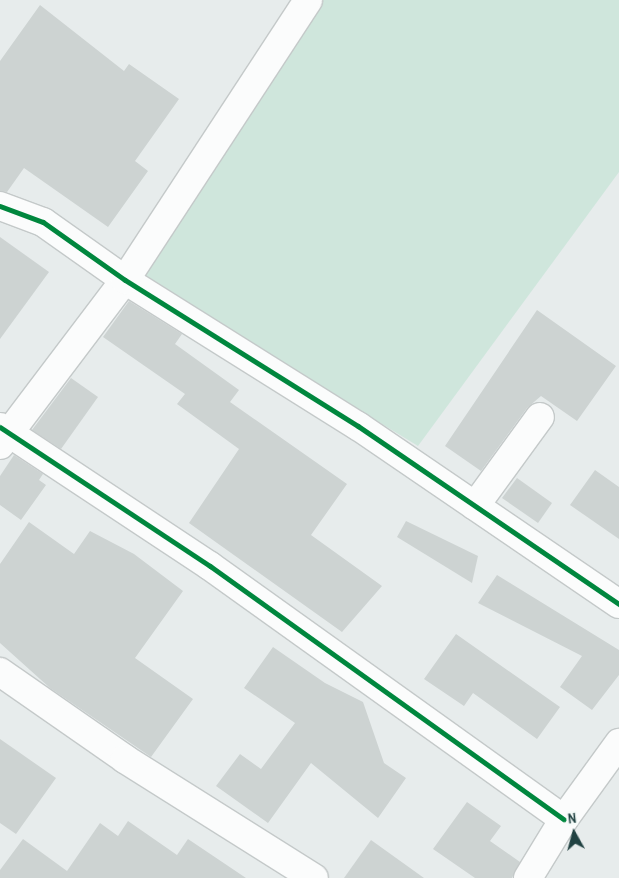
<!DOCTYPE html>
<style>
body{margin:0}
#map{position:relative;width:619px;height:878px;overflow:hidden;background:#e7ecec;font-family:"Archivo Narrow",sans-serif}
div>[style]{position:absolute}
.green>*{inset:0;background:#cfe6dc}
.building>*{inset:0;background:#cdd3d2}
.roads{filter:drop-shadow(1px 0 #c4c9c9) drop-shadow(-1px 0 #c4c9c9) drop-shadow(0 1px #c4c9c9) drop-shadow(0 -1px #c4c9c9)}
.minor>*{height:28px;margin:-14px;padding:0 14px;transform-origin:14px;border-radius:14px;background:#fbfcfc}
.cycleway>*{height:5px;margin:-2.5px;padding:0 2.5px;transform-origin:2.5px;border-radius:2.5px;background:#00873e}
span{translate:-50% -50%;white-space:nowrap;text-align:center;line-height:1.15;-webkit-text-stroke:4px #f5fbf9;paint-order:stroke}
.north{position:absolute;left:549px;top:808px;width:50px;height:50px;-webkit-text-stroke:4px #f5fbf9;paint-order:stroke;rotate:353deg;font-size:14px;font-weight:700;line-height:20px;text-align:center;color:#214242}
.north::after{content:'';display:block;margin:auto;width:18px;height:22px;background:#214242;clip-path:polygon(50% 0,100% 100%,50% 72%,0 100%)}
</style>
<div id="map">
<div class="green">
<div style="clip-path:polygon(322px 0,619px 0,619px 172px,418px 446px,140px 276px)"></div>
</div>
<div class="building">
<div style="clip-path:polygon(40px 5px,124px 71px,129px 64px,179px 99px,135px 161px,148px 171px,108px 227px,24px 168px,7px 192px,0 191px,0 61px)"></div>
<div style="clip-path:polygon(0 237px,49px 272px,0 339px)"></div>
<div style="clip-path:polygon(129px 301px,182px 334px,175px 344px,239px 390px,230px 402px,347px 484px,311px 535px,382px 586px,342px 632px,189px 523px,239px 449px,177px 404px,185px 394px,103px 337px)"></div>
<div style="clip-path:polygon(537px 310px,616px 366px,577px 421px,541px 396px,527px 408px,481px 471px,445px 446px)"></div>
<div style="clip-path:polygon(71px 378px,98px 397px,61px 449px,32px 430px)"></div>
<div style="clip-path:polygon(14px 455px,43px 474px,39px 480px,46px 485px,21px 520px,0 505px,0 476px)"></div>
<div style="clip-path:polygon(595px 470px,619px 487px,619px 539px,570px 505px)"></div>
<div style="clip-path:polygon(517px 478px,552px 503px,538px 523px,502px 498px)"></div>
<div style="clip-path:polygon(406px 521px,478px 556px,472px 583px,397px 537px)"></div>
<div style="clip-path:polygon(29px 522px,74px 554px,90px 531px,134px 554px,183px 591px,135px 658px,193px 699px,151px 757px,50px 688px,0 643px,0 564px)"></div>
<div style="clip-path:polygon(497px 575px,619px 650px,619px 675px,592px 710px,560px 687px,582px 656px,478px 603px)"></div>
<div style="clip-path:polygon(456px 634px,560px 707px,537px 739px,473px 693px,464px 706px,424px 679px)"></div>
<div style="clip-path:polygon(273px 647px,325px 683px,363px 702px,384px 763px,406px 778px,378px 818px,311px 763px,268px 823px,216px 786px,240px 754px,261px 769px,295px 723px,244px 688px)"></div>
<div style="clip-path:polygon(0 739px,56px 778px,16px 834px,0 823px)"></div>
<div style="clip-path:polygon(467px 802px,501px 826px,490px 841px,520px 862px,512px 878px,475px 878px,433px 849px)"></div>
<div style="clip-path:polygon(128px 821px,177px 855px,188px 839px,246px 878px,0 878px,0 870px,23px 839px,67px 871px,100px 823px,118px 836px)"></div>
<div style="clip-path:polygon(371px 840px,424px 878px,344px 878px)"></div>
</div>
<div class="roads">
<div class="minor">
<div style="left:0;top:206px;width:46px;rotate:20.4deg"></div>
<div style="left:43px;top:222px;width:100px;rotate:35.3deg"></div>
<div style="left:125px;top:280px;width:275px;rotate:32.1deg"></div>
<div style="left:358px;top:426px;width:316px;rotate:34.3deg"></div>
<div style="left:0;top:427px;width:252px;rotate:33.5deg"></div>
<div style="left:210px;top:566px;width:435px;rotate:35.6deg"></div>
<div style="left:0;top:445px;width:207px;rotate:-52.9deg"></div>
<div style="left:125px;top:280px;width:334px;rotate:-56.8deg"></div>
<div style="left:475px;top:506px;width:110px;rotate:-53.9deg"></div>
<div style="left:0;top:672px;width:152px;rotate:34.8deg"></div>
<div style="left:125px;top:759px;width:223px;rotate:32.2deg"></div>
<div style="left:528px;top:878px;width:69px;rotate:-58.6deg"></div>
<div style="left:564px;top:819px;width:94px;rotate:-54.1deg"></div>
</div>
</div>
<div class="cycleway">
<div style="left:0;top:206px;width:46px;rotate:20.4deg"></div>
<div style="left:43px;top:222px;width:100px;rotate:35.3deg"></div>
<div style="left:125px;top:280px;width:275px;rotate:32.1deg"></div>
<div style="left:358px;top:426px;width:316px;rotate:34.3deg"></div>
<div style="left:0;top:427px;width:252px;rotate:33.5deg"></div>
<div style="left:210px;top:566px;width:435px;rotate:35.6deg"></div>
</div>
<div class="north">N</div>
</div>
